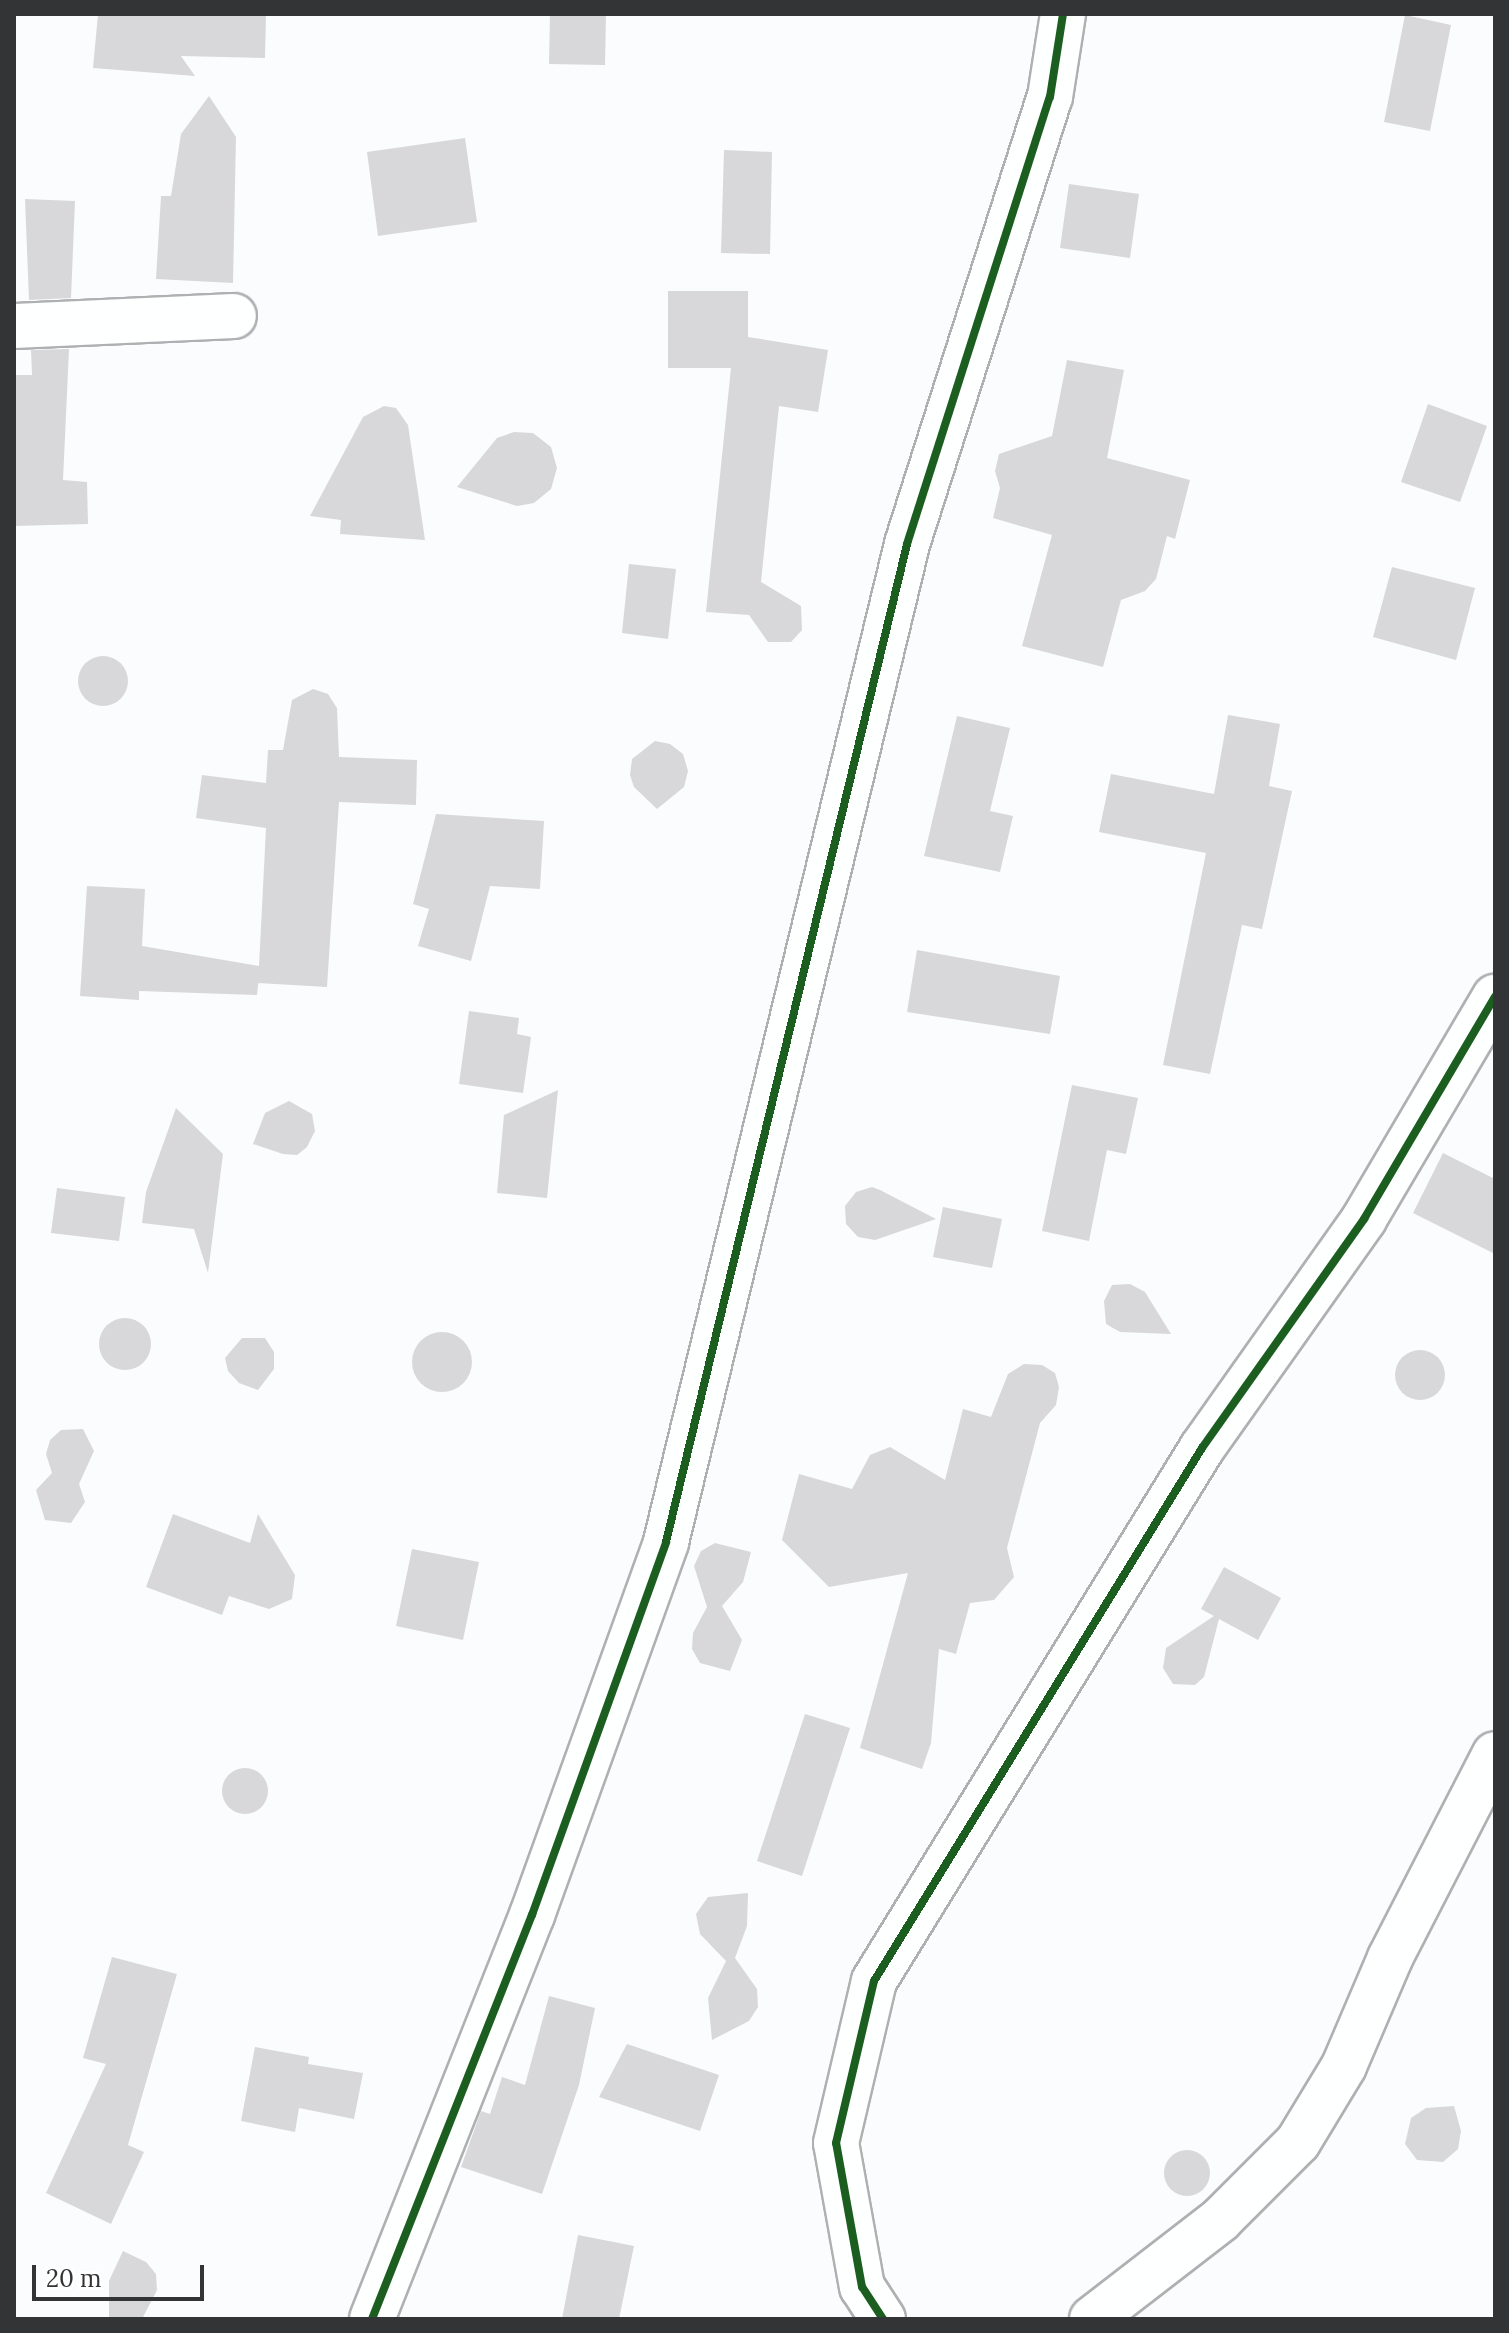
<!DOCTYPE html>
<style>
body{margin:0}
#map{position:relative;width:1509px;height:2333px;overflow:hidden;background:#fafcfe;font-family:Lora,serif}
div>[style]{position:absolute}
.building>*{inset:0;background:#d8d8da}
.round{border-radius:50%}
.roads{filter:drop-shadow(2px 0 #aeb0b2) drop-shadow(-2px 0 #aeb0b2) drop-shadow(0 2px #aeb0b2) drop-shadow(0 -2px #aeb0b2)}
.minor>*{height:44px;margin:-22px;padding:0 22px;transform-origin:22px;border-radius:22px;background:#feffff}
.cycleway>*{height:8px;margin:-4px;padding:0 4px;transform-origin:4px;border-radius:4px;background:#1b5e20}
span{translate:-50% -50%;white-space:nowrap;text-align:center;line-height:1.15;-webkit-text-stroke:6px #fff;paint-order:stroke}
.frame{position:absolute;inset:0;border:16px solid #333436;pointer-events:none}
.scale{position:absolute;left:32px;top:2265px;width:172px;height:36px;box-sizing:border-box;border:4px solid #333436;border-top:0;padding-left:10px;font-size:24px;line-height:28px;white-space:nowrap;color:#333436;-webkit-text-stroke:6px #fff;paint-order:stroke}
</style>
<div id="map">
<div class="building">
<div style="clip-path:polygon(98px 14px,266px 14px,265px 58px,181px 56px,195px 76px,93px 68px)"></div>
<div style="clip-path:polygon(550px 14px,606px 14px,605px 65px,549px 64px)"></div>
<div style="clip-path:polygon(1405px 15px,1451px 25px,1430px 131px,1384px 122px)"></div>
<div style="clip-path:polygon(209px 96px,236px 137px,233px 283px,156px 279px,161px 196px,171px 196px,181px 134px)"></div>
<div style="clip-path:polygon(465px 138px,477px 222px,378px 236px,367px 152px)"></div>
<div style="clip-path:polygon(724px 150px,772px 152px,770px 254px,721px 253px)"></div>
<div style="clip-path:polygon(1069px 184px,1139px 194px,1130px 258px,1060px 248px)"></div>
<div style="clip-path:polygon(25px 199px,75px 201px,71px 298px,29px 300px)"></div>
<div style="clip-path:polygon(668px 291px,748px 291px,748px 337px,828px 350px,818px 412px,779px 406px,761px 582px,801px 606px,802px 630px,791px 642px,768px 642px,749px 615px,706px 612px,731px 368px,668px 368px)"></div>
<div style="clip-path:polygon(69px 349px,63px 480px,87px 482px,88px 524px,14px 526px,14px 375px,32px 375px,31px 350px)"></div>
<div style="clip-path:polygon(1067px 360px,1124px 370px,1107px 458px,1190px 480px,1175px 539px,1167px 536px,1156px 579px,1145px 591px,1121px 600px,1103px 667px,1022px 646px,1052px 535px,993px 518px,1000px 488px,995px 471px,999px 454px,1052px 436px)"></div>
<div style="clip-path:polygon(1428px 404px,1487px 426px,1460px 502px,1401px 482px)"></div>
<div style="clip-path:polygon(384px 406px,396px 408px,408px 425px,425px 540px,340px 534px,341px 520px,310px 516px,363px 417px)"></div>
<div style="clip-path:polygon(514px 432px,533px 433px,551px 447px,557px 468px,551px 489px,534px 503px,517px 506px,457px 487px,497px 438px)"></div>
<div style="clip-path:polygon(629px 564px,676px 569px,668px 639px,622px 633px)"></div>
<div style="clip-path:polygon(1392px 567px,1475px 588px,1456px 660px,1373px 637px)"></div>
<div class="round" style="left:78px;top:656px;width:50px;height:50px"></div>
<div style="clip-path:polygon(313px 689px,328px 694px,337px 708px,339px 757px,417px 760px,416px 805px,339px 802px,327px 987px,258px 983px,259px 976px,257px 995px,139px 991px,139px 1000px,80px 996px,87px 886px,145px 889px,142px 946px,259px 966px,266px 828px,196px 818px,202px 775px,266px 783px,268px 750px,283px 750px,292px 700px)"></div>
<div style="clip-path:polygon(1228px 715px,1280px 724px,1269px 786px,1292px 791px,1262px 929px,1242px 925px,1210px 1074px,1163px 1065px,1206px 853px,1099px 832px,1111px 774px,1214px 794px)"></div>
<div style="clip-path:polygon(957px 716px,1010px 728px,990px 811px,1013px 816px,1000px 872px,924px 856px)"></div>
<div style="clip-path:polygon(655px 741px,670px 744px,683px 754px,688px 771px,684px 787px,657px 809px,634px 787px,630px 775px,632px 759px)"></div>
<div style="clip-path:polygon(436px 814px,544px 821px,540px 889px,490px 886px,471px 961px,418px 946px,429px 909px,413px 904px)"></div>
<div style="clip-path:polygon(917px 950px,1060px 976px,1050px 1034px,907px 1012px)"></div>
<div style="clip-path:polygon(469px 1011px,519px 1018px,517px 1034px,531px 1037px,523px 1093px,459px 1084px)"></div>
<div style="clip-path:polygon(1072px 1085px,1138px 1098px,1126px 1154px,1107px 1150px,1089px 1241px,1042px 1231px)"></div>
<div style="clip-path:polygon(558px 1090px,547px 1198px,497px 1193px,504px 1115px)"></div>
<div style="clip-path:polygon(289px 1101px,312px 1114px,315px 1131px,307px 1147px,297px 1155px,283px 1154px,253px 1144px,265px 1113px)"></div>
<div style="clip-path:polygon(176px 1108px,223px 1154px,208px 1273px,194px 1229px,142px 1223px,146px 1192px)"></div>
<div style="clip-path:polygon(1443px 1153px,1495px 1179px,1495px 1254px,1413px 1213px)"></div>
<div style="clip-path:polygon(872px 1187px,880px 1190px,936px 1219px,875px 1240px,858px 1237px,846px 1224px,845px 1206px,856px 1192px)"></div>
<div style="clip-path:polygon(57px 1188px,125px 1197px,119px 1241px,51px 1233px)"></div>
<div style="clip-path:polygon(943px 1207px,1002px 1219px,992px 1268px,933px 1257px)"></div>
<div style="clip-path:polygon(1130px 1284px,1145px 1292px,1171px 1334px,1120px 1332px,1106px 1324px,1104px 1301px,1112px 1285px)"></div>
<div class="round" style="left:99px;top:1318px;width:52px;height:52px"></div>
<div class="round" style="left:412px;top:1332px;width:60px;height:60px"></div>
<div style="clip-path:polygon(242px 1338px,265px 1338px,274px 1352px,274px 1369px,258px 1390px,239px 1383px,228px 1371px,225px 1358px)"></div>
<div class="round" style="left:1395px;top:1350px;width:50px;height:50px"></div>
<div style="clip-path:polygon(1024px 1364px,1042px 1365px,1055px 1373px,1059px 1387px,1056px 1405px,1040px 1423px,1007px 1548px,1014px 1577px,994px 1600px,970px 1603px,956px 1654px,939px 1649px,931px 1743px,922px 1769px,860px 1748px,908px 1573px,829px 1587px,782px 1540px,799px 1474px,852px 1489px,870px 1455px,890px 1447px,945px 1480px,963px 1409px,991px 1417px,1008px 1374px)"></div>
<div style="clip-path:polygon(83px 1429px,94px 1451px,79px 1484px,85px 1502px,71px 1523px,45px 1520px,36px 1490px,52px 1473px,46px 1454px,50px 1440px,61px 1430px)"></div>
<div style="clip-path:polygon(173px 1514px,250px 1543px,258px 1514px,295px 1575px,292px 1599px,269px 1609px,229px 1596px,222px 1615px,146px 1587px)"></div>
<div style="clip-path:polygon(715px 1543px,751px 1552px,743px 1582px,722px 1606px,742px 1640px,730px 1671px,700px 1663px,692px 1649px,693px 1633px,707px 1607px,694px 1566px,701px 1551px)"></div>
<div style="clip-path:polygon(412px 1549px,479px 1562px,463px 1640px,396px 1626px)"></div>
<div style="clip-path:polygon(1224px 1567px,1281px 1598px,1258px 1640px,1219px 1619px,1204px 1677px,1195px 1685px,1173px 1684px,1163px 1668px,1166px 1648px,1214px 1616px,1201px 1609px)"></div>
<div style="clip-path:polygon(805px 1714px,850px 1728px,802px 1876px,757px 1861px)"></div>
<div class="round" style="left:222px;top:1768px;width:46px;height:46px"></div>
<div style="clip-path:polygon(748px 1893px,747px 1926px,735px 1958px,757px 1989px,758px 2007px,749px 2021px,712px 2040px,708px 1998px,726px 1961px,700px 1934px,696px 1914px,708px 1897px)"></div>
<div style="clip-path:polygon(112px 1957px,177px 1974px,128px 2145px,144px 2152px,111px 2224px,46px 2193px,106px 2064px,83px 2058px)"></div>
<div style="clip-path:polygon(549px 1996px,595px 2008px,579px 2085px,542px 2194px,461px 2167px,481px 2111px,490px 2114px,502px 2077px,525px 2085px)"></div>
<div style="clip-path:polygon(627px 2044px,719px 2075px,700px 2131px,599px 2097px)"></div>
<div style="clip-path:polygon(255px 2047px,309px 2057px,308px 2064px,363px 2073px,354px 2119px,299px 2108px,295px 2132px,241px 2121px)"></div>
<div style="clip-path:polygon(1454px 2106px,1461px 2131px,1458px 2149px,1443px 2162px,1417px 2160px,1405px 2144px,1411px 2118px,1426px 2108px)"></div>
<div class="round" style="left:1164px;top:2150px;width:46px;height:46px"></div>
<div style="clip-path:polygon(578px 2235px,634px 2246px,619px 2319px,562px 2319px)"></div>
<div style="clip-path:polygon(123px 2251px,146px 2262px,156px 2274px,157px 2290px,142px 2319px,109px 2319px,109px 2281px)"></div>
</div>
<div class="roads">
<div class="minor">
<div style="left:14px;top:326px;width:220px;rotate:-2.6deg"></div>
<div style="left:372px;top:2319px;width:435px;rotate:-68.4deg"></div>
<div style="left:532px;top:1915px;width:396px;rotate:-70.2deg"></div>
<div style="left:666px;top:1542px;width:1027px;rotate:-76.42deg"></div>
<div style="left:907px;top:544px;width:469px;rotate:-72.3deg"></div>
<div style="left:1050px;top:97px;width:84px;rotate:-81.1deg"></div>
<div style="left:883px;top:2319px;width:38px;rotate:-123deg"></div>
<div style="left:862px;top:2287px;width:146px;rotate:-100.2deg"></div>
<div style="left:836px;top:2143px;width:166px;rotate:-76.8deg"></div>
<div style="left:874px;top:1981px;width:626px;rotate:-58.39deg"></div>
<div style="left:1202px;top:1448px;width:281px;rotate:-54.7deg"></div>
<div style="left:1364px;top:1219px;width:258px;rotate:-59.5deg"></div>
<div style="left:1092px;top:2319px;width:162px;rotate:-37.7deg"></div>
<div style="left:1220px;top:2220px;width:110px;rotate:-45deg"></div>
<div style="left:1298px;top:2142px;width:89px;rotate:-58.8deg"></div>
<div style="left:1344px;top:2066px;width:117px;rotate:-66.9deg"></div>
<div style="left:1390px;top:1958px;width:229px;rotate:-62.8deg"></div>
</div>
</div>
<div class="cycleway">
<div style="left:372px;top:2319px;width:435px;rotate:-68.4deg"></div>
<div style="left:532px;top:1915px;width:396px;rotate:-70.2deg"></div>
<div style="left:666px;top:1542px;width:1027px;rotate:-76.42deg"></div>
<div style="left:907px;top:544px;width:469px;rotate:-72.3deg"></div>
<div style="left:1050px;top:97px;width:84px;rotate:-81.1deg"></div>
<div style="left:883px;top:2319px;width:38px;rotate:-123deg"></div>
<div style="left:862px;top:2287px;width:146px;rotate:-100.2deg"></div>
<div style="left:836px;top:2143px;width:166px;rotate:-76.8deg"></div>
<div style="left:874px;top:1981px;width:626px;rotate:-58.39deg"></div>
<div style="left:1202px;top:1448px;width:281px;rotate:-54.7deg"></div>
<div style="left:1364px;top:1219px;width:258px;rotate:-59.5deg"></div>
</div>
<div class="frame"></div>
<div class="scale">20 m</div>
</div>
